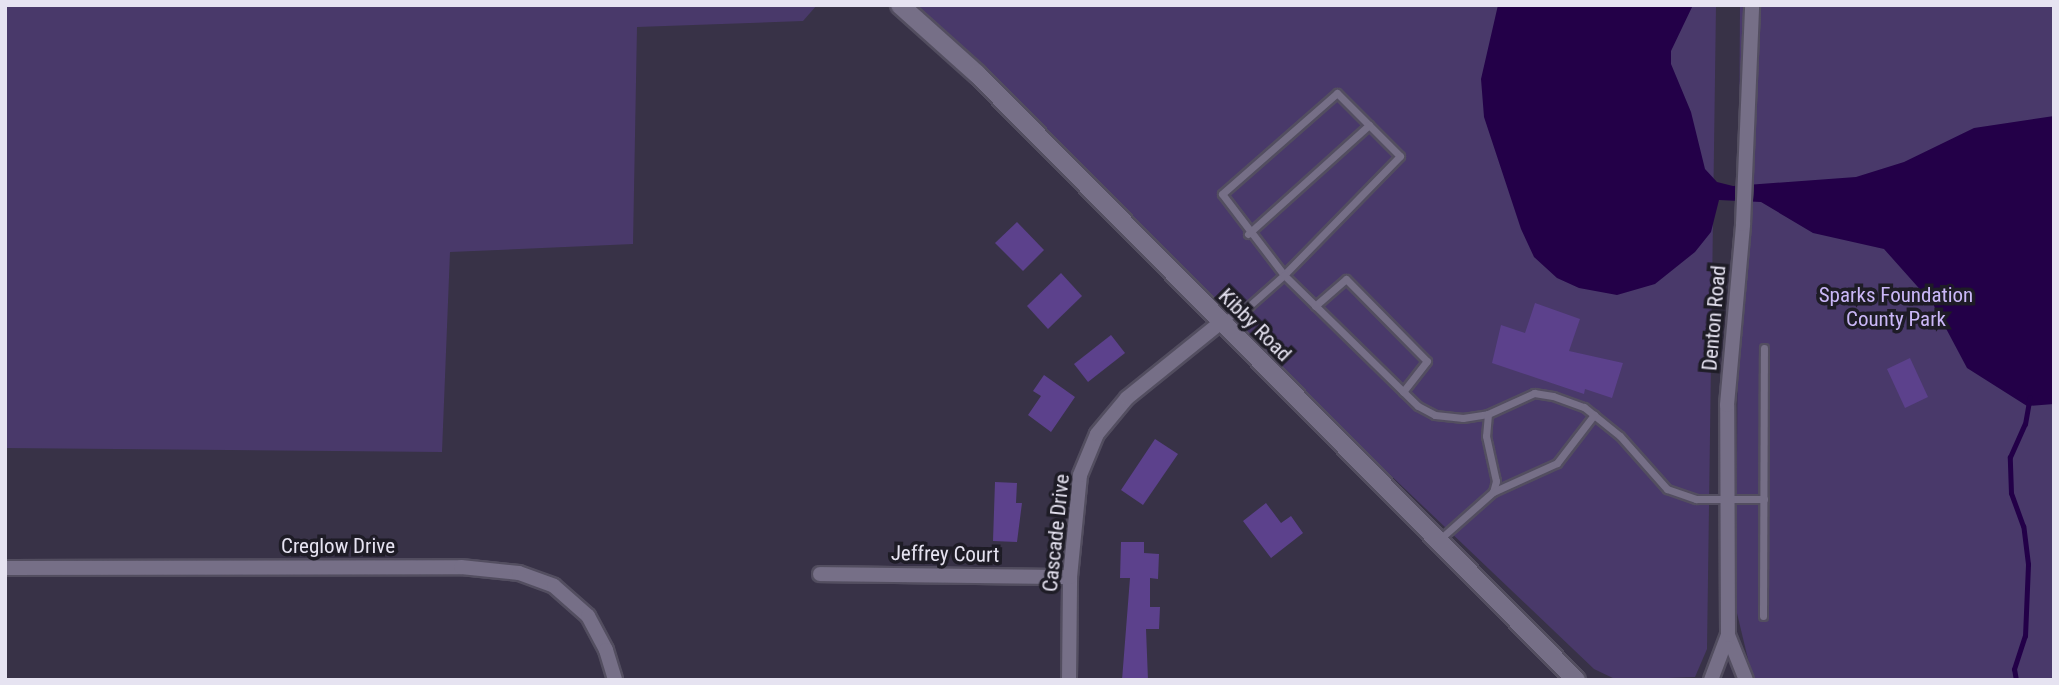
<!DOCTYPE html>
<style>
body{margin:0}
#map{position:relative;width:2059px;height:685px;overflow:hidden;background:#383247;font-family:"Roboto Condensed",sans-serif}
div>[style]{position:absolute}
.green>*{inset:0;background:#49396a}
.water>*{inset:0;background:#230048}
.stream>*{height:5px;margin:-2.5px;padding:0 2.5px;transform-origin:2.5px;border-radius:2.5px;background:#230048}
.building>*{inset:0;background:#5c418c}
.roads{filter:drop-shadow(2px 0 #534e60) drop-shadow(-2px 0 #534e60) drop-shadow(0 2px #534e60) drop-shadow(0 -2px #534e60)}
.lane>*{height:7px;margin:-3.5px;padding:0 3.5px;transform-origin:3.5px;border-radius:3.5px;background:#766f87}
.street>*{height:14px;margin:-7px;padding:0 7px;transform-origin:7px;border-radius:7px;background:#766f87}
.secondary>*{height:18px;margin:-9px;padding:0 9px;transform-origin:9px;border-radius:9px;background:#766f87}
span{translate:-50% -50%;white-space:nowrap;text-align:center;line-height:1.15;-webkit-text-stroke:7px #1e1c26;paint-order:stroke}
.park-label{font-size:21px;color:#cab7f7}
.street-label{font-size:21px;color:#e6e3f1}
.frame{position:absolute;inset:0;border:7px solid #e6e3f1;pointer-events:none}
</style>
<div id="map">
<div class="green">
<div style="clip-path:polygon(5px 5px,817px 5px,803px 21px,637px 27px,633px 244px,450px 252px,442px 452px,5px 448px)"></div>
<div style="clip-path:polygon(897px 5px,1716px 5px,1707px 649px,1695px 677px,1617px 680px,1594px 669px)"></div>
<div style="clip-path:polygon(1740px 5px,2054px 5px,2054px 680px,1753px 680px,1736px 609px)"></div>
</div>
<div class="water">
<div style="clip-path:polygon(1498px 5px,1693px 5px,1671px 51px,1671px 64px,1691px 112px,1705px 169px,1717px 182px,1733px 186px,1856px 177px,1904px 162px,1974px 128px,2054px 116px,2054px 404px,2027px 406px,1967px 368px,1933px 304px,1884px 249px,1813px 233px,1761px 202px,1719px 200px,1711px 232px,1695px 252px,1655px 284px,1617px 295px,1579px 288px,1557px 278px,1534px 257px,1521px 229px,1484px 117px,1481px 79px)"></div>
</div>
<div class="stream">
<div style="left:2016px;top:680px;width:11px;rotate:-100deg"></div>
<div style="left:2014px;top:669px;width:35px;rotate:-72deg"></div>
<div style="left:2025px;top:636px;width:72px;rotate:-87.6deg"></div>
<div style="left:2028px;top:564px;width:38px;rotate:-97deg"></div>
<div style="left:2023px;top:526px;width:35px;rotate:-110deg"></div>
<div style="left:2011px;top:493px;width:36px;rotate:-92deg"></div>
<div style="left:2010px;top:457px;width:36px;rotate:-66deg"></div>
<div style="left:2025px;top:424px;width:27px;rotate:-80deg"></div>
</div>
<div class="building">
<div style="clip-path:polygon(1017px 222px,1044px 250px,1023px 271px,995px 243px)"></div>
<div style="clip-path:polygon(1061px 273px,1082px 296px,1048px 329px,1027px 306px)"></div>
<div style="clip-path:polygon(1535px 303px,1580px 319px,1569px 351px,1623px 363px,1612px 398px,1585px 389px,1584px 394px,1492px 363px,1501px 325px,1525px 333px)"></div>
<div style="clip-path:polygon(1111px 335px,1125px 353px,1088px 382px,1074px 364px)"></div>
<div style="clip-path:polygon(1910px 358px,1928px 397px,1905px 408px,1887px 369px)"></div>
<div style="clip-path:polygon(1044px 375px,1075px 397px,1051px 432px,1028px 415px,1041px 396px,1033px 391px)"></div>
<div style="clip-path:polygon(1155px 439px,1178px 454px,1143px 505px,1121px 490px)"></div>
<div style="clip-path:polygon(995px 482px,1017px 483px,1016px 503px,1022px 503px,1017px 542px,993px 541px)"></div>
<div style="clip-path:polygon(1266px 503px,1281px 523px,1291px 516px,1303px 533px,1271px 558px,1243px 521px)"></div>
<div style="clip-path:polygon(1121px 542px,1144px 542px,1144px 553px,1159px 554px,1158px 579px,1150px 578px,1150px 607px,1160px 607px,1159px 629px,1146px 629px,1148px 680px,1122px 680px,1130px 578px,1120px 578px)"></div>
</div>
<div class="roads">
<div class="lane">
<div style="left:1337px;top:93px;width:89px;rotate:45deg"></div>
<div style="left:1400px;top:156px;width:166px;rotate:134.3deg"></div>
<div style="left:1284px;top:275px;width:102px;rotate:-127.4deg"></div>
<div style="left:1222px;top:194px;width:153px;rotate:-41.3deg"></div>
<div style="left:1248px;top:234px;width:163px;rotate:-42deg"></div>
<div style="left:1315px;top:306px;width:41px;rotate:-41.1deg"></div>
<div style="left:1346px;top:279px;width:115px;rotate:45.4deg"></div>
<div style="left:1427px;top:361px;width:39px;rotate:128deg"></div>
<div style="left:1223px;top:320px;width:30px;rotate:-28deg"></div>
<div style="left:1249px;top:306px;width:47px;rotate:-41.5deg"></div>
<div style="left:1284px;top:275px;width:187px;rotate:44.4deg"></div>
<div style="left:1418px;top:406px;width:19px;rotate:28deg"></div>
<div style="left:1435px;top:415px;width:28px;rotate:6deg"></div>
<div style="left:1463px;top:418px;width:25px;rotate:-9deg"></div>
<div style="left:1488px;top:414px;width:51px;rotate:-24.5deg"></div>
<div style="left:1534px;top:393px;width:19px;rotate:9deg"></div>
<div style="left:1553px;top:396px;width:33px;rotate:20deg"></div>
<div style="left:1584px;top:407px;width:46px;rotate:38.9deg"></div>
<div style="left:1620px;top:436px;width:71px;rotate:48.4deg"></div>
<div style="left:1667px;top:489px;width:31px;rotate:19deg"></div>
<div style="left:1696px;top:499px;width:68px"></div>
<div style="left:1488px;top:414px;width:22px;rotate:95deg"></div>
<div style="left:1486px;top:436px;width:46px;rotate:77.5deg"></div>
<div style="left:1496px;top:481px;width:11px;rotate:105deg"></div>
<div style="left:1440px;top:539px;width:71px;rotate:-41.6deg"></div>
<div style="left:1493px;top:492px;width:70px;rotate:-24.4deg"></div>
<div style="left:1557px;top:463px;width:61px;rotate:-52.4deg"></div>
<div style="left:1763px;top:616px;width:268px;rotate:-89.8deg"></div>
</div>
<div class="street">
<div style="left:5px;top:568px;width:456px;rotate:-0.1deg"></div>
<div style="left:461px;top:567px;width:58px;rotate:5.9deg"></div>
<div style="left:519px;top:573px;width:37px;rotate:20deg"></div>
<div style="left:554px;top:586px;width:45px;rotate:41.4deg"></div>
<div style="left:588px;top:616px;width:38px;rotate:62deg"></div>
<div style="left:606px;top:650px;width:31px;rotate:73deg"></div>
<div style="left:820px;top:574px;width:250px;rotate:0.7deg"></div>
<div style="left:1728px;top:635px;width:48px;rotate:68.2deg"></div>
<div style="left:1069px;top:680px;width:103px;rotate:-89.4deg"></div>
<div style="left:1070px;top:577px;width:102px;rotate:-84.4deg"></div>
<div style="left:1080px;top:475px;width:44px;rotate:-67.5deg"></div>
<div style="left:1097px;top:434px;width:47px;rotate:-50.2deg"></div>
<div style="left:1127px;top:398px;width:119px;rotate:-38.9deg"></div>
<div style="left:1711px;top:680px;width:48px;rotate:-69.3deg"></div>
<div style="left:1728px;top:635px;width:230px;rotate:-90.2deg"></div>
<div style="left:1727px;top:405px;width:182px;rotate:-84.9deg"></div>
<div style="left:1743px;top:224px;width:219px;rotate:-87.6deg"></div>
</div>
<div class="secondary">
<div style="left:900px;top:5px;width:103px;rotate:41.9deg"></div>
<div style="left:977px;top:74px;width:852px;rotate:45.33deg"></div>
</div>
</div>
<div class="park-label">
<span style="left:1896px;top:307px">Sparks Foundation<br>County Park</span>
</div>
<div class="street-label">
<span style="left:1714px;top:318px;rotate:-85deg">Denton Road</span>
<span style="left:1255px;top:325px;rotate:45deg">Kibby Road</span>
<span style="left:1056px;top:533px;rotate:-84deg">Cascade Drive</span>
<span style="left:338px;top:546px">Creglow Drive</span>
<span style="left:945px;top:554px;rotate:1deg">Jeffrey Court</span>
</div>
<div class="frame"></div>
</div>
